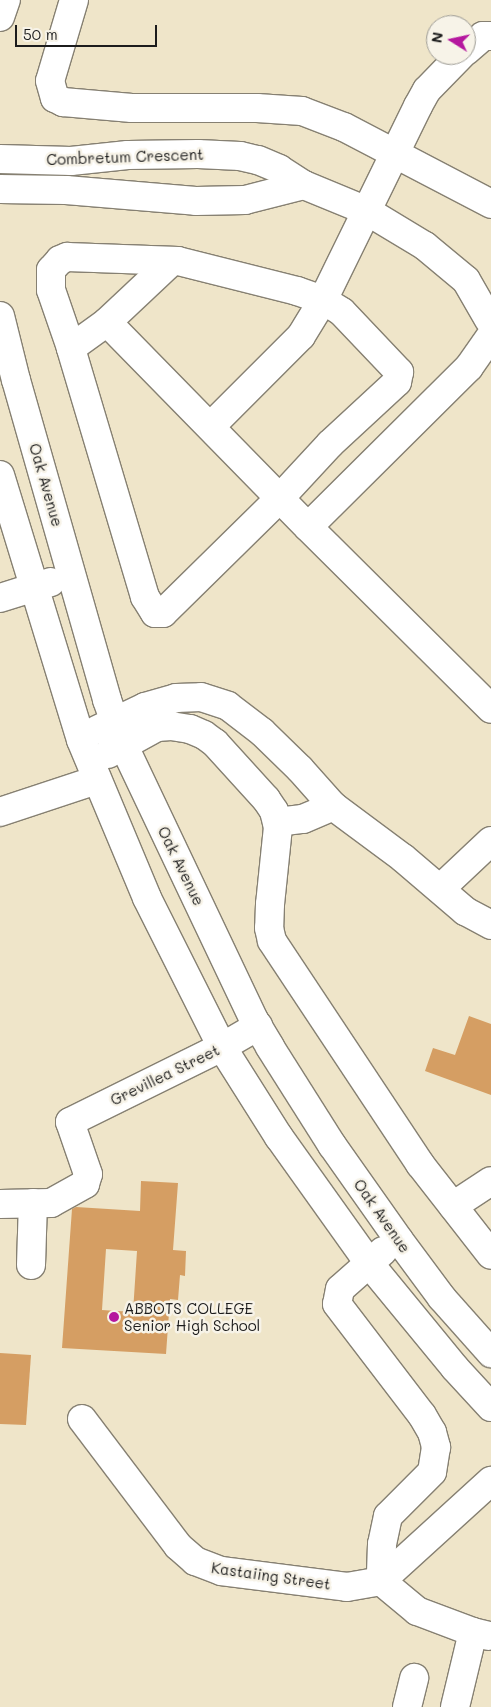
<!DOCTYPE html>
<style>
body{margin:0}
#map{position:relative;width:491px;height:1707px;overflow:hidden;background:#efe5c9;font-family:Mali,sans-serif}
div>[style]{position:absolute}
.building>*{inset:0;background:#d59e63}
.roads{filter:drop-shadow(1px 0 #868072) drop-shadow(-1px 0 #868072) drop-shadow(0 1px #868072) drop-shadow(0 -1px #868072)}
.minor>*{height:28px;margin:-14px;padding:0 14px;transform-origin:14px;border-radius:14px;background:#fff}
.dots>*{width:14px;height:14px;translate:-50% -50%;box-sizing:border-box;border:2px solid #f7f3e8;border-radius:50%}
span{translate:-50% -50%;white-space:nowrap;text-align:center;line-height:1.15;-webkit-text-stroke:5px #f7f3e8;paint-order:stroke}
.street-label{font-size:15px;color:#1c1c1c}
.poi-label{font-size:15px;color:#1c1c1c}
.left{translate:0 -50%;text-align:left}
.north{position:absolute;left:426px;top:15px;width:50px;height:50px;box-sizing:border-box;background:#f7f3e8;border:1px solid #9f9d96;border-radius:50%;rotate:280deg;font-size:14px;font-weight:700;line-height:20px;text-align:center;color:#1c1c1c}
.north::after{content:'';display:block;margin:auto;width:18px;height:22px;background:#b5179e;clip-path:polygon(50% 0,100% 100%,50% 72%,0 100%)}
.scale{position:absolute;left:15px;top:25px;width:142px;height:22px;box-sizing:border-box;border:2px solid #1c1c1c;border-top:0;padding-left:6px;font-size:15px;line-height:18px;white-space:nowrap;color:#1c1c1c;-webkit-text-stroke:4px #f7f3e8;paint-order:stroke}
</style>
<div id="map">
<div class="building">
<div style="clip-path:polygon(469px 1016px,491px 1024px,491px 1095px,425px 1071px,433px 1048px,455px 1055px)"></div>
<div style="clip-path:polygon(evenodd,141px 1181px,178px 1183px,173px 1250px,186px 1251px,185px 1276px,180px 1275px,178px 1300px,170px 1299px,166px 1354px,62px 1348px,72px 1209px,76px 1207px,140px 1211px,141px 1181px,106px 1249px,137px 1251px,133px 1312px,102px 1310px,106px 1249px)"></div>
<div style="clip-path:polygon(0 1353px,31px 1355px,26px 1425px,0 1424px)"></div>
</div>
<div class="roads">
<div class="minor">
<div style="left:74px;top:0;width:84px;rotate:106.5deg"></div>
<div style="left:50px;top:81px;width:18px;rotate:74deg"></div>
<div style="left:55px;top:98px;width:9px;rotate:27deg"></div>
<div style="left:63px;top:102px;width:69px;rotate:5deg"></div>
<div style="left:132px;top:108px;width:125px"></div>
<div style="left:257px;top:108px;width:45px;rotate:3.8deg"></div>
<div style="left:302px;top:111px;width:45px;rotate:20.9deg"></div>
<div style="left:344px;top:127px;width:166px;rotate:27.6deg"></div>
<div style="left:0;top:17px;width:18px;rotate:-71deg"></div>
<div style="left:466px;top:51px;width:23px;rotate:-41deg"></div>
<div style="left:483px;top:36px;width:8px"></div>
<div style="left:0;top:159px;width:71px;rotate:1.6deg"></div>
<div style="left:71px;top:161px;width:57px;rotate:-6deg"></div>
<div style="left:128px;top:155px;width:70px;rotate:-0.8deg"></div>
<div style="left:198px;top:154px;width:42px;rotate:2.7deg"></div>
<div style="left:240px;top:156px;width:18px;rotate:13deg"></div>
<div style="left:258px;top:160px;width:23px;rotate:23deg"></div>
<div style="left:279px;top:169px;width:30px;rotate:33deg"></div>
<div style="left:304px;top:185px;width:68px;rotate:22.4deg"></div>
<div style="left:367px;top:211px;width:68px;rotate:31.1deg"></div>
<div style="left:425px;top:246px;width:53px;rotate:39.7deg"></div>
<div style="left:466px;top:280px;width:46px;rotate:60.1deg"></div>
<div style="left:0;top:189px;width:66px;rotate:0.9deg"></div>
<div style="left:66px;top:190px;width:130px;rotate:4.8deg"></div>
<div style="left:196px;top:201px;width:49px;rotate:-1.2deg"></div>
<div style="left:245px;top:200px;width:61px;rotate:-14.3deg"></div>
<div style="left:67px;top:257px;width:111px;rotate:2.1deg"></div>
<div style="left:178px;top:261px;width:123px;rotate:14.1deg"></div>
<div style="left:297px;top:291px;width:28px;rotate:19deg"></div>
<div style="left:323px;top:300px;width:22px;rotate:32deg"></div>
<div style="left:342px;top:312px;width:83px;rotate:46.5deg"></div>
<div style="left:399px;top:372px;width:10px;rotate:101deg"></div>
<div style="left:397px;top:382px;width:91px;rotate:137.2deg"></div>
<div style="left:330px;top:444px;width:74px;rotate:132.8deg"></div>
<div style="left:280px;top:498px;width:164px;rotate:135.5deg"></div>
<div style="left:163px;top:613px;width:8px;rotate:180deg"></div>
<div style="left:155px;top:613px;width:19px;rotate:-122deg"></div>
<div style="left:145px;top:597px;width:260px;rotate:-106.6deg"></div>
<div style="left:71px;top:348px;width:61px;rotate:-109deg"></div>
<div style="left:51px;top:290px;width:20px;rotate:-90deg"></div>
<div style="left:51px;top:270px;width:13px;rotate:-48deg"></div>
<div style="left:60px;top:260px;width:8px;rotate:-23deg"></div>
<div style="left:0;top:316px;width:66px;rotate:76deg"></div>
<div style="left:16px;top:380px;width:333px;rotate:74.1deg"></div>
<div style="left:107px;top:700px;width:47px;rotate:70deg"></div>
<div style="left:123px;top:744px;width:306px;rotate:64.6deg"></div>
<div style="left:254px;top:1020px;width:31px;rotate:59deg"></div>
<div style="left:270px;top:1047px;width:116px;rotate:57.7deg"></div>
<div style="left:332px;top:1145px;width:116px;rotate:54.8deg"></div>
<div style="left:399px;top:1240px;width:72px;rotate:53.4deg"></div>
<div style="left:442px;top:1298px;width:74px;rotate:48.3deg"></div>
<div style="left:107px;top:322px;width:287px;rotate:45.6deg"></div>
<div style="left:308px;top:527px;width:258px;rotate:44.8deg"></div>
<div style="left:71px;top:348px;width:44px;rotate:-35.8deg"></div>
<div style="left:107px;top:322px;width:89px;rotate:-43.2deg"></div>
<div style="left:211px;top:426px;width:127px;rotate:-45deg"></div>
<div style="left:301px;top:336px;width:42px;rotate:-58.6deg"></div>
<div style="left:323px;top:300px;width:216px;rotate:-63.9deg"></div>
<div style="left:418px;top:106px;width:18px;rotate:-61deg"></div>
<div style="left:427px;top:90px;width:49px;rotate:-45.8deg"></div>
<div style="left:0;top:475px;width:277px;rotate:73deg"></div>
<div style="left:81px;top:740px;width:171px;rotate:67.3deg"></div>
<div style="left:147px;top:898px;width:167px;rotate:63.3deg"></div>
<div style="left:222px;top:1047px;width:107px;rotate:57.7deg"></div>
<div style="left:279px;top:1137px;width:153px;rotate:54.5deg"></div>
<div style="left:368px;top:1262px;width:137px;rotate:50.6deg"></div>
<div style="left:455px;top:1368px;width:53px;rotate:47.3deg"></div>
<div style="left:308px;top:527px;width:227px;rotate:-44.8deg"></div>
<div style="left:469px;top:367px;width:37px;rotate:-55deg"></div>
<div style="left:0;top:598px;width:53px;rotate:-17.4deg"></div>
<div style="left:97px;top:730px;width:53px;rotate:-25.6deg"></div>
<div style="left:145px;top:707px;width:32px;rotate:-16deg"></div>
<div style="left:176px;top:698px;width:25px;rotate:-2deg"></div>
<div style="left:201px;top:697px;width:28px;rotate:18deg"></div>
<div style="left:228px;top:706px;width:43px;rotate:37.4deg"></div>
<div style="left:262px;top:732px;width:53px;rotate:44.2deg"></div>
<div style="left:300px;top:769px;width:50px;rotate:48.3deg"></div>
<div style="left:333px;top:806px;width:87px;rotate:36.6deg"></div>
<div style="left:403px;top:858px;width:82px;rotate:40.5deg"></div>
<div style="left:465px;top:911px;width:30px;rotate:28deg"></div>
<div style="left:108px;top:754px;width:56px;rotate:-28.9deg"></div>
<div style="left:157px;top:727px;width:14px;rotate:-4deg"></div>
<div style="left:171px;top:726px;width:19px;rotate:9deg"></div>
<div style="left:190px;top:729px;width:15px;rotate:23deg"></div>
<div style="left:204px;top:735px;width:14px;rotate:36deg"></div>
<div style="left:215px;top:743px;width:76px;rotate:47.7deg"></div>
<div style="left:266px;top:799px;width:14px;rotate:56deg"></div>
<div style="left:274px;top:811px;width:16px;rotate:76deg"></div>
<div style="left:278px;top:827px;width:77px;rotate:95.9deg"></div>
<div style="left:270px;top:904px;width:24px;rotate:92deg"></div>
<div style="left:269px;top:928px;width:13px;rotate:77deg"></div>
<div style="left:272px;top:941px;width:268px;rotate:56.4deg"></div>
<div style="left:420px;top:1164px;width:115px;rotate:52deg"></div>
<div style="left:0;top:812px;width:102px;rotate:-18.3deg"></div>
<div style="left:277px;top:822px;width:26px;rotate:-7deg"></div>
<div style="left:303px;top:819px;width:33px;rotate:-23deg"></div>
<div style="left:440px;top:889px;width:70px;rotate:-43.3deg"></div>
<div style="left:0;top:1204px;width:51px;rotate:-1.1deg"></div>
<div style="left:51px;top:1203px;width:39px;rotate:-29deg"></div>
<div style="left:85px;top:1184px;width:10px;rotate:-73deg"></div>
<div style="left:88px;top:1174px;width:55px;rotate:-109.1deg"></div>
<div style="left:70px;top:1122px;width:169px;rotate:-26.3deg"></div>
<div style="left:222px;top:1047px;width:42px;rotate:-30.3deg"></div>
<div style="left:453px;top:1206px;width:45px;rotate:-33.3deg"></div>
<div style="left:383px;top:1251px;width:57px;rotate:138.5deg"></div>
<div style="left:340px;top:1289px;width:15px;rotate:101deg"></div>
<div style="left:337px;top:1304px;width:140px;rotate:52.6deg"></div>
<div style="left:422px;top:1415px;width:20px;rotate:60deg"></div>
<div style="left:432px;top:1432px;width:16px;rotate:75deg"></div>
<div style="left:436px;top:1447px;width:25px;rotate:99deg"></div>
<div style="left:432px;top:1472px;width:62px;rotate:135deg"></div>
<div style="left:388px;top:1516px;width:29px;rotate:102deg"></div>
<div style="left:382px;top:1544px;width:37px;rotate:92deg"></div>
<div style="left:381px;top:1581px;width:47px;rotate:39.8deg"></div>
<div style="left:417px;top:1611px;width:60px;rotate:20.6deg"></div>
<div style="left:31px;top:1265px;width:62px;rotate:-88.2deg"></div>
<div style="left:82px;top:1419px;width:159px;rotate:52.9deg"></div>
<div style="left:178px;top:1546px;width:23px;rotate:41deg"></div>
<div style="left:195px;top:1561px;width:28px;rotate:21deg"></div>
<div style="left:221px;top:1571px;width:127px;rotate:7.2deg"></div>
<div style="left:347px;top:1587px;width:35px;rotate:-10deg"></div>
<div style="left:381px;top:1581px;width:149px;rotate:-42.3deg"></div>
<div style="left:407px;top:1707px;width:30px;rotate:-76deg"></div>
<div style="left:455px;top:1707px;width:77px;rotate:-76.5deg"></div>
<div style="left:473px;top:1632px;width:16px;rotate:14deg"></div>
</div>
</div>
<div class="dots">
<div style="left:114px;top:1317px;background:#b5179e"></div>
</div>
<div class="street-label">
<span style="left:125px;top:157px;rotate:-2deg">Combretum Crescent</span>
<span style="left:46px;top:485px;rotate:74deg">Oak Avenue</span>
<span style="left:181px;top:866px;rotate:64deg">Oak Avenue</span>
<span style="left:165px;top:1075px;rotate:-26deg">Grevillea Street</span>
<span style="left:382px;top:1216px;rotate:55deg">Oak Avenue</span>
<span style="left:271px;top:1576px;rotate:8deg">Kastaiing Street</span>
</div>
<div class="poi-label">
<span class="left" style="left:124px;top:1317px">ABBOTS COLLEGE<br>Senior High School</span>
</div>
<div class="north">N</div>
<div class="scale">50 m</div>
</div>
